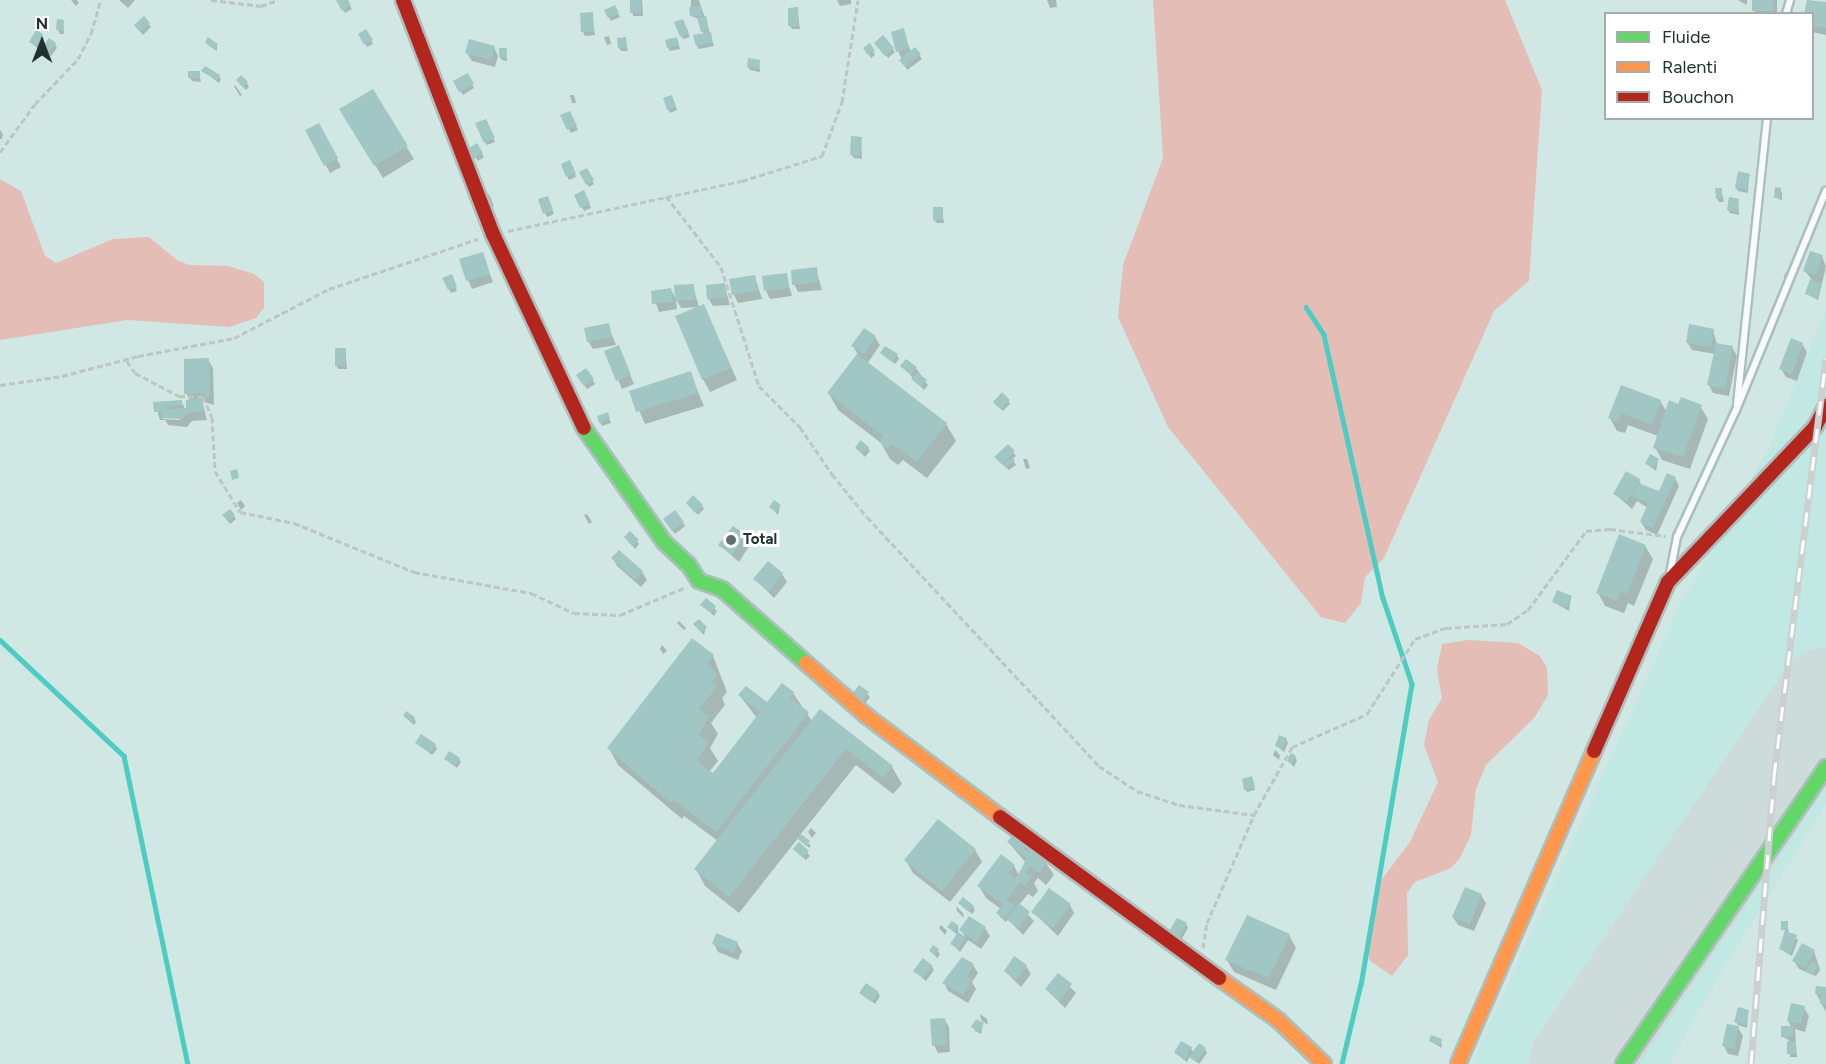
<!DOCTYPE html>
<style>
body{margin:0}
#map{position:relative;width:1826px;height:1064px;overflow:hidden;background:#d0e7e4;font-family:Figtree,sans-serif}
div>[style]{position:absolute}
.built>*{inset:0;background:#c1e8e3}
.green>*{inset:0;background:#e4beb6}
.shadow>*{inset:0;background:#0003}
.stream>*{height:4.5px;margin:-2.25px;padding:0 2.25px;transform-origin:2.25px;border-radius:2.25px;background:#4cccc2}
.runway>*{height:100px;margin:-50px;padding:0 50px;transform-origin:50px;border-radius:50px;background:#cddcda}
.building>*{inset:0;background:#a0c7c3}
.path>*{height:3px;margin-top:-1.5px;transform-origin:0;background:repeating-linear-gradient(90deg,#bec6c4 0 6px,transparent 0 9px)}
.roads{filter:drop-shadow(2px 0 #adbfbd) drop-shadow(-2px 0 #adbfbd) drop-shadow(0 2px #adbfbd) drop-shadow(0 -2px #adbfbd)}
.lane>*{height:6px;margin:-3px;padding:0 3px;transform-origin:3px;border-radius:3px;background:#f8fbfb}
.fast>*{height:14px;margin:-7px;padding:0 7px;transform-origin:7px;border-radius:7px;background:#63d668}
.slow>*{height:14px;margin:-7px;padding:0 7px;transform-origin:7px;border-radius:7px;background:#ff974d}
.jam>*{height:14px;margin:-7px;padding:0 7px;transform-origin:7px;border-radius:7px;background:#b3261e}
.rail>*{height:7px;margin-top:-3.5px;transform-origin:0;background:repeating-linear-gradient(90deg,#fff 0 14px,#cad1d0 0 28px);box-sizing:border-box;border-block:2px solid #cad1d0}
.dots>*{width:16px;height:16px;translate:-50% -50%;box-sizing:border-box;border:3px solid #fff;border-radius:50%}
span{translate:-50% -50%;white-space:nowrap;text-align:center;line-height:1.15;-webkit-text-stroke:6px #fff;paint-order:stroke}
.poi-label{font-size:15px;color:#20312f;font-weight:700}
.left{translate:0 -50%;text-align:left}
.legend{position:absolute;left:1604px;top:12px;width:210px;height:108px;box-sizing:border-box;background:#fff;border:2px solid #a6adac;margin:0;padding:8px 10px;list-style:none;font-size:18px;color:#20312f}
.legend li{display:flex;align-items:center;gap:12px;height:30px}
.legend b{width:30px;border:2px solid #a6adac}
.north{position:absolute;left:12px;top:12px;width:60px;height:60px;-webkit-text-stroke:4px #fff;paint-order:stroke;rotate:0deg;font-size:16px;font-weight:700;line-height:24px;text-align:center;color:#20312f}
.north::after{content:'';display:block;margin:auto;width:21px;height:27px;background:#20312f;clip-path:polygon(50% 0,100% 100%,50% 72%,0 100%)}
</style>
<div id="map">
<div class="built">
<div style="clip-path:polygon(1826px 310px,1826px 804px,1715px 982px,1670px 1064px,1472px 1064px,1679px 607px,1770px 445px)"></div>
</div>
<div class="green">
<div style="clip-path:polygon(1153px 0,1505px 0,1542px 90px,1529px 281px,1494px 311px,1384px 558px,1365px 577px,1361px 603px,1345px 623px,1321px 617px,1168px 427px,1118px 317px,1123px 265px,1163px 158px)"></div>
<div style="clip-path:polygon(0 179px,21px 191px,45px 256px,56px 263px,113px 239px,149px 237px,177px 260px,189px 265px,228px 266px,254px 274px,264px 282px,264px 308px,256px 318px,229px 327px,127px 320px,0 340px)"></div>
<div style="clip-path:polygon(1468px 640px,1518px 643px,1540px 656px,1547px 668px,1548px 695px,1535px 717px,1486px 765px,1476px 789px,1471px 835px,1460px 858px,1451px 868px,1415px 882px,1407px 893px,1408px 955px,1392px 976px,1369px 960px,1370px 920px,1379px 883px,1410px 842px,1438px 782px,1424px 745px,1429px 720px,1442px 698px,1437px 669px,1442px 644px)"></div>
</div>
<div class="shadow">
<div style="clip-path:polygon(71px 0,77px 0,79px 3px,76px 6px)"></div>
<div style="clip-path:polygon(119px 0,135px 0,128px 8px)"></div>
<div style="clip-path:polygon(338px 0,346px 0,352px 9px,345px 13px)"></div>
<div style="clip-path:polygon(631px 0,642px 0,643px 16px,633px 16px)"></div>
<div style="clip-path:polygon(691px 0,699px 0,714px 46px,699px 49px,697px 46px,695px 36px,704px 35px,699px 19px,691px 16px)"></div>
<div style="clip-path:polygon(837px 0,851px 0,851px 4px,840px 6px)"></div>
<div style="clip-path:polygon(1047px 0,1056px 0,1057px 7px,1050px 8px)"></div>
<div style="clip-path:polygon(1747px 0,1747px 5px,1739px 1px,1739px 0)"></div>
<div style="clip-path:polygon(1753px 0,1777px 0,1777px 14px,1755px 14px)"></div>
<div style="clip-path:polygon(1808px 0,1826px 4px,1826px 35px,1812px 32px,1812px 14px,1806px 14px)"></div>
<div style="clip-path:polygon(614px 7px,620px 17px,611px 21px,606px 10px)"></div>
<div style="clip-path:polygon(797px 9px,800px 29px,792px 29px,790px 26px)"></div>
<div style="clip-path:polygon(592px 14px,595px 35px,585px 36px,583px 32px)"></div>
<div style="clip-path:polygon(144px 18px,151px 27px,143px 35px,138px 29px)"></div>
<div style="clip-path:polygon(63px 21px,64px 34px,60px 34px,58px 30px)"></div>
<div style="clip-path:polygon(684px 24px,690px 37px,683px 39px,682px 36px)"></div>
<div style="clip-path:polygon(903px 30px,911px 52px,915px 49px,922px 59px,907px 70px,898px 51px)"></div>
<div style="clip-path:polygon(366px 31px,373px 44px,367px 47px,360px 34px)"></div>
<div style="clip-path:polygon(42px 35px,44px 39px,38px 49px,31px 42px)"></div>
<div style="clip-path:polygon(609px 36px,611px 44px,607px 45px,604px 37px)"></div>
<div style="clip-path:polygon(883px 37px,895px 52px,888px 58px,878px 46px)"></div>
<div style="clip-path:polygon(625px 39px,628px 51px,621px 51px,619px 48px)"></div>
<div style="clip-path:polygon(677px 39px,680px 49px,670px 51px,668px 48px)"></div>
<div style="clip-path:polygon(206px 42px,217px 46px,217px 51px,208px 45px)"></div>
<div style="clip-path:polygon(55px 44px,57px 48px,51px 56px,44px 48px)"></div>
<div style="clip-path:polygon(869px 45px,875px 55px,871px 58px,865px 48px)"></div>
<div style="clip-path:polygon(494px 47px,498px 56px,495px 67px,472px 61px,467px 53px)"></div>
<div style="clip-path:polygon(506px 50px,507px 61px,502px 60px,500px 57px)"></div>
<div style="clip-path:polygon(759px 61px,760px 72px,750px 70px,748px 67px)"></div>
<div style="clip-path:polygon(203px 71px,219px 76px,221px 79px,219px 83px)"></div>
<div style="clip-path:polygon(199px 73px,201px 82px,192px 81px,190px 78px)"></div>
<div style="clip-path:polygon(467px 75px,474px 88px,463px 95px,455px 82px)"></div>
<div style="clip-path:polygon(239px 83px,247px 83px,249px 87px,246px 90px)"></div>
<div style="clip-path:polygon(235px 85px,242px 95px,240px 96px,234px 86px)"></div>
<div style="clip-path:polygon(372px 91px,414px 159px,383px 178px,341px 109px)"></div>
<div style="clip-path:polygon(570px 95px,574px 95px,576px 103px,572px 103px)"></div>
<div style="clip-path:polygon(673px 100px,677px 110px,670px 113px,668px 109px)"></div>
<div style="clip-path:polygon(562px 116px,571px 116px,578px 130px,571px 133px)"></div>
<div style="clip-path:polygon(487px 124px,495px 142px,487px 145px,485px 142px)"></div>
<div style="clip-path:polygon(318px 125px,341px 167px,330px 173px,307px 130px)"></div>
<div style="clip-path:polygon(0 130px,3px 134px,2px 139px,0 139px)"></div>
<div style="clip-path:polygon(861px 138px,862px 159px,854px 158px,852px 155px)"></div>
<div style="clip-path:polygon(476px 145px,484px 157px,478px 161px,470px 149px)"></div>
<div style="clip-path:polygon(563px 165px,571px 166px,576px 177px,569px 180px)"></div>
<div style="clip-path:polygon(586px 170px,594px 184px,589px 187px,581px 173px)"></div>
<div style="clip-path:polygon(1749px 175px,1748px 193px,1738px 191px,1736px 188px)"></div>
<div style="clip-path:polygon(1721px 189px,1724px 202px,1719px 202px,1717px 198px)"></div>
<div style="clip-path:polygon(1780px 189px,1782px 193px,1782px 201px,1776px 197px)"></div>
<div style="clip-path:polygon(584px 192px,591px 208px,584px 211px,576px 196px)"></div>
<div style="clip-path:polygon(489px 194px,494px 206px,491px 207px,486px 195px)"></div>
<div style="clip-path:polygon(1738px 200px,1739px 215px,1730px 213px,1728px 210px)"></div>
<div style="clip-path:polygon(549px 201px,554px 214px,547px 217px,545px 213px)"></div>
<div style="clip-path:polygon(942px 208px,944px 223px,937px 223px,934px 220px)"></div>
<div style="clip-path:polygon(482px 254px,493px 282px,472px 289px,468px 280px)"></div>
<div style="clip-path:polygon(1822px 256px,1826px 267px,1818px 300px,1807px 294px,1812px 280px,1805px 271px)"></div>
<div style="clip-path:polygon(816px 269px,822px 290px,798px 292px,794px 284px)"></div>
<div style="clip-path:polygon(1785px 273px,1789px 274px,1786px 281px,1784px 277px)"></div>
<div style="clip-path:polygon(786px 275px,792px 296px,770px 299px,766px 291px)"></div>
<div style="clip-path:polygon(755px 277px,762px 299px,738px 303px,734px 295px)"></div>
<div style="clip-path:polygon(444px 279px,453px 280px,457px 291px,451px 293px)"></div>
<div style="clip-path:polygon(724px 284px,730px 305px,713px 306px,708px 298px)"></div>
<div style="clip-path:polygon(693px 286px,699px 307px,681px 308px,676px 299px,677px 309px,659px 312px,652px 292px,671px 290px,676px 299px)"></div>
<div style="clip-path:polygon(704px 306px,737px 380px,710px 392px,703px 379px)"></div>
<div style="clip-path:polygon(608px 325px,616px 345px,593px 349px,588px 341px)"></div>
<div style="clip-path:polygon(1713px 330px,1717px 344px,1732px 347px,1737px 356px,1729px 396px,1713px 393px,1709px 385px,1715px 354px,1692px 350px,1687px 342px)"></div>
<div style="clip-path:polygon(875px 337px,880px 345px,867px 364px,946px 424px,956px 441px,927px 478px,903px 460px,898px 465px,890px 459px,881px 443px,838px 410px,829px 394px,858px 355px,853px 346px)"></div>
<div style="clip-path:polygon(1802px 344px,1807px 352px,1797px 381px,1786px 377px,1781px 369px)"></div>
<div style="clip-path:polygon(618px 347px,634px 384px,622px 389px,606px 352px)"></div>
<div style="clip-path:polygon(345px 349px,347px 369px,338px 369px,336px 365px)"></div>
<div style="clip-path:polygon(882px 354px,897px 355px,899px 359px,895px 364px)"></div>
<div style="clip-path:polygon(evenodd,208px 360px,213px 368px,214px 405px,202px 401px,207px 420px,192px 421px,187px 427px,168px 425px,165px 420px,160px 420px,155px 403px,181px 401px,188px 414px,190px 401px,186px 393px,208px 360px,163px 416px,180px 417px,180px 420px,163px 419px,163px 416px)"></div>
<div style="clip-path:polygon(902px 366px,916px 368px,928px 385px,924px 390px)"></div>
<div style="clip-path:polygon(586px 370px,595px 384px,587px 389px,578px 376px)"></div>
<div style="clip-path:polygon(690px 373px,704px 406px,645px 424px,631px 392px)"></div>
<div style="clip-path:polygon(1622px 386px,1660px 401px,1667px 412px,1679px 406px,1700px 406px,1708px 419px,1690px 469px,1662px 460px,1655px 447px,1658px 436px,1628px 425px,1625px 433px,1617px 431px,1610px 418px)"></div>
<div style="clip-path:polygon(1008px 400px,1010px 404px,1003px 411px,997px 405px)"></div>
<div style="clip-path:polygon(609px 418px,611px 423px,602px 426px,600px 422px)"></div>
<div style="clip-path:polygon(1008px 446px,1016px 456px,1012px 459px,1016px 465px,1009px 470px,998px 461px)"></div>
<div style="clip-path:polygon(856px 448px,868px 448px,870px 451px,865px 457px)"></div>
<div style="clip-path:polygon(1023px 459px,1027px 459px,1030px 468px,1026px 469px)"></div>
<div style="clip-path:polygon(1658px 460px,1656px 471px,1647px 464px)"></div>
<div style="clip-path:polygon(1675px 478px,1679px 486px,1657px 535px,1646px 530px,1641px 522px,1648px 508px,1637px 501px,1632px 509px,1615px 494px,1639px 480px,1642px 486px,1659px 493px)"></div>
<div style="clip-path:polygon(241px 500px,245px 506px,241px 510px,237px 503px)"></div>
<div style="clip-path:polygon(690px 506px,702px 506px,704px 509px,698px 515px)"></div>
<div style="clip-path:polygon(780px 506px,778px 515px,771px 507px)"></div>
<div style="clip-path:polygon(587px 514px,592px 522px,589px 524px,584px 515px)"></div>
<div style="clip-path:polygon(234px 516px,236px 519px,230px 524px,226px 519px)"></div>
<div style="clip-path:polygon(667px 523px,683px 523px,685px 526px,675px 534px)"></div>
<div style="clip-path:polygon(734px 528px,750px 545px,739px 562px,720px 545px)"></div>
<div style="clip-path:polygon(625px 537px,637px 541px,639px 544px,635px 549px)"></div>
<div style="clip-path:polygon(1645px 546px,1653px 559px,1634px 606px,1628px 603px,1624px 613px,1605px 606px,1598px 593px)"></div>
<div style="clip-path:polygon(619px 552px,642px 572px,647px 580px,641px 587px,617px 566px,613px 558px)"></div>
<div style="clip-path:polygon(782px 574px,787px 582px,774px 598px,755px 579px)"></div>
<div style="clip-path:polygon(1571px 597px,1569px 611px,1553px 602px)"></div>
<div style="clip-path:polygon(706px 600px,717px 611px,714px 616px,702px 605px)"></div>
<div style="clip-path:polygon(679px 621px,686px 628px,684px 630px,677px 623px)"></div>
<div style="clip-path:polygon(706px 627px,704px 635px,697px 628px)"></div>
<div style="clip-path:polygon(662px 645px,667px 651px,663px 654px,660px 649px)"></div>
<div style="clip-path:polygon(713px 656px,727px 692px,722px 698px,725px 705px,711px 723px,718px 734px,710px 748px,718px 761px,709px 772px,713px 775px,757px 718px,740px 696px,767px 704px,793px 693px,812px 721px,892px 767px,902px 784px,893px 794px,856px 765px,800px 835px,811px 846px,809px 848px,799px 837px,739px 913px,705px 886px,696px 869px,718px 841px,684px 816px,682px 819px,618px 765px,609px 748px)"></div>
<div style="clip-path:polygon(860px 687px,870px 697px,864px 705px,856px 699px)"></div>
<div style="clip-path:polygon(405px 717px,414px 718px,416px 722px,414px 725px)"></div>
<div style="clip-path:polygon(1286px 739px,1288px 743px,1284px 752px,1277px 746px)"></div>
<div style="clip-path:polygon(417px 743px,435px 745px,437px 749px,432px 755px)"></div>
<div style="clip-path:polygon(1275px 750px,1280px 755px,1279px 760px,1273px 755px)"></div>
<div style="clip-path:polygon(1295px 757px,1297px 760px,1294px 767px,1288px 761px)"></div>
<div style="clip-path:polygon(445px 759px,459px 759px,461px 762px,457px 768px)"></div>
<div style="clip-path:polygon(1253px 782px,1255px 790px,1247px 792px,1245px 789px)"></div>
<div style="clip-path:polygon(811px 828px,816px 833px,812px 838px,808px 832px)"></div>
<div style="clip-path:polygon(1015px 834px,1046px 863px,1054px 875px,1046px 885px,1038px 878px,1034px 883px,1038px 891px,1033px 897px,1028px 894px,1019px 905px,1034px 921px,1023px 935px,1008px 919px,1006px 922px,1000px 917px,1001px 909px,986px 898px,979px 886px,1014px 866px,1019px 875px,1026px 863px,1009px 843px)"></div>
<div style="clip-path:polygon(799px 844px,810px 856px,806px 860px,797px 852px)"></div>
<div style="clip-path:polygon(975px 850px,982px 862px,950px 902px,913px 873px,906px 861px)"></div>
<div style="clip-path:polygon(1481px 895px,1486px 903px,1474px 931px,1458px 925px,1453px 917px)"></div>
<div style="clip-path:polygon(960px 903px,973px 907px,975px 910px,972px 914px)"></div>
<div style="clip-path:polygon(1070px 905px,1074px 913px,1058px 936px,1033px 912px)"></div>
<div style="clip-path:polygon(956px 906px,963px 913px,964px 918px,957px 911px)"></div>
<div style="clip-path:polygon(1787px 922px,1789px 934px,1798px 940px,1792px 956px,1780px 949px)"></div>
<div style="clip-path:polygon(1186px 924px,1188px 928px,1179px 944px,1171px 939px)"></div>
<div style="clip-path:polygon(941px 925px,947px 931px,945px 935px,939px 928px)"></div>
<div style="clip-path:polygon(949px 927px,958px 927px,958px 933px,966px 938px,961px 930px,985px 928px,990px 936px,981px 949px,968px 940px,960px 952px,952px 944px,957px 935px)"></div>
<div style="clip-path:polygon(1289px 935px,1296px 948px,1276px 990px,1234px 972px,1227px 960px)"></div>
<div style="clip-path:polygon(737px 943px,742px 951px,738px 960px,718px 952px,714px 944px)"></div>
<div style="clip-path:polygon(934px 947px,940px 954px,937px 958px,931px 951px)"></div>
<div style="clip-path:polygon(1814px 951px,1820px 970px,1816px 976px,1799px 969px,1794px 961px)"></div>
<div style="clip-path:polygon(973px 965px,978px 973px,972px 982px,976px 989px,968px 1003px,948px 991px,944px 983px)"></div>
<div style="clip-path:polygon(1026px 966px,1031px 974px,1021px 987px,1005px 971px)"></div>
<div style="clip-path:polygon(932px 967px,934px 970px,926px 981px,915px 971px)"></div>
<div style="clip-path:polygon(1058px 975px,1076px 993px,1065px 1008px,1047px 990px)"></div>
<div style="clip-path:polygon(1826px 989px,1826px 1012px,1816px 993px)"></div>
<div style="clip-path:polygon(861px 993px,878px 993px,880px 996px,875px 1004px)"></div>
<div style="clip-path:polygon(1804px 1008px,1809px 1016px,1805px 1032px,1795px 1029px,1797px 1057px,1790px 1057px,1789px 1040px,1783px 1037px,1792px 1028px,1788px 1021px)"></div>
<div style="clip-path:polygon(1748px 1011px,1747px 1028px,1738px 1025px,1736px 1022px)"></div>
<div style="clip-path:polygon(980px 1014px,987px 1019px,988px 1025px,981px 1020px)"></div>
<div style="clip-path:polygon(944px 1019px,949px 1027px,950px 1052px,938px 1053px,934px 1045px)"></div>
<div style="clip-path:polygon(983px 1024px,981px 1034px,975px 1031px,973px 1027px)"></div>
<div style="clip-path:polygon(1738px 1028px,1743px 1036px,1738px 1056px,1728px 1054px,1724px 1046px)"></div>
<div style="clip-path:polygon(1441px 1040px,1442px 1048px,1430px 1041px)"></div>
<div style="clip-path:polygon(1191px 1048px,1194px 1053px,1205px 1049px,1207px 1053px,1199px 1064px,1190px 1056px,1187px 1062px,1175px 1053px)"></div>
</div>
<div class="stream">
<div style="left:1306px;top:307px;width:33px;rotate:57deg"></div>
<div style="left:1324px;top:335px;width:270px;rotate:77.4deg"></div>
<div style="left:1383px;top:598px;width:91px;rotate:71.4deg"></div>
<div style="left:1412px;top:684px;width:304px;rotate:99.6deg"></div>
<div style="left:1361px;top:984px;width:82px;rotate:103.4deg"></div>
<div style="left:0;top:640px;width:170px;rotate:43.1deg"></div>
<div style="left:124px;top:756px;width:315px;rotate:78.3deg"></div>
</div>
<div class="runway">
<div style="left:1579px;top:1064px;width:442px;rotate:-56deg"></div>
</div>
<div class="building">
<div style="clip-path:polygon(336px 0,348px 0,351px 5px,342px 11px)"></div>
<div style="clip-path:polygon(630px 0,641px 0,641px 12px,630px 13px)"></div>
<div style="clip-path:polygon(1752px 0,1773px 0,1773px 11px,1752px 11px)"></div>
<div style="clip-path:polygon(1807px 0,1826px 2px,1826px 28px,1812px 26px,1812px 14px,1804px 14px)"></div>
<div style="clip-path:polygon(615px 5px,619px 13px,608px 18px,604px 10px)"></div>
<div style="clip-path:polygon(701px 6px,702px 16px,690px 16px,689px 7px)"></div>
<div style="clip-path:polygon(798px 7px,799px 26px,788px 26px,788px 8px)"></div>
<div style="clip-path:polygon(593px 12px,594px 32px,581px 32px,580px 13px)"></div>
<div style="clip-path:polygon(144px 16px,150px 23px,140px 32px,134px 25px)"></div>
<div style="clip-path:polygon(706px 16px,709px 30px,701px 32px,697px 18px)"></div>
<div style="clip-path:polygon(57px 19px,64px 20px,63px 31px,56px 30px)"></div>
<div style="clip-path:polygon(683px 19px,689px 33px,680px 37px,674px 22px)"></div>
<div style="clip-path:polygon(904px 28px,909px 48px,896px 52px,891px 32px)"></div>
<div style="clip-path:polygon(366px 29px,373px 40px,364px 45px,358px 34px)"></div>
<div style="clip-path:polygon(36px 30px,43px 34px,36px 46px,29px 42px)"></div>
<div style="clip-path:polygon(711px 32px,713px 43px,696px 46px,693px 35px)"></div>
<div style="clip-path:polygon(883px 35px,894px 48px,885px 56px,874px 43px)"></div>
<div style="clip-path:polygon(208px 37px,218px 44px,215px 49px,205px 42px)"></div>
<div style="clip-path:polygon(626px 37px,627px 48px,618px 48px,617px 38px)"></div>
<div style="clip-path:polygon(677px 37px,679px 45px,667px 48px,665px 40px)"></div>
<div style="clip-path:polygon(49px 38px,56px 43px,48px 53px,42px 48px)"></div>
<div style="clip-path:polygon(469px 39px,495px 46px,491px 60px,465px 53px)"></div>
<div style="clip-path:polygon(870px 43px,875px 51px,868px 55px,863px 48px)"></div>
<div style="clip-path:polygon(915px 47px,921px 54px,905px 67px,899px 60px)"></div>
<div style="clip-path:polygon(499px 48px,507px 48px,506px 58px,499px 57px)"></div>
<div style="clip-path:polygon(748px 58px,760px 60px,759px 69px,747px 67px)"></div>
<div style="clip-path:polygon(205px 66px,220px 75px,217px 80px,201px 71px)"></div>
<div style="clip-path:polygon(188px 71px,200px 71px,200px 78px,188px 78px)"></div>
<div style="clip-path:polygon(468px 73px,474px 84px,459px 92px,453px 81px)"></div>
<div style="clip-path:polygon(241px 75px,248px 82px,243px 87px,236px 80px)"></div>
<div style="clip-path:polygon(373px 89px,408px 146px,374px 166px,339px 109px)"></div>
<div style="clip-path:polygon(672px 95px,676px 107px,667px 110px,663px 98px)"></div>
<div style="clip-path:polygon(570px 111px,577px 126px,567px 130px,560px 115px)"></div>
<div style="clip-path:polygon(486px 119px,495px 138px,484px 143px,475px 123px)"></div>
<div style="clip-path:polygon(319px 123px,338px 158px,324px 166px,305px 130px)"></div>
<div style="clip-path:polygon(851px 136px,862px 137px,860px 156px,850px 155px)"></div>
<div style="clip-path:polygon(477px 143px,483px 153px,474px 159px,468px 149px)"></div>
<div style="clip-path:polygon(570px 160px,576px 174px,566px 177px,561px 164px)"></div>
<div style="clip-path:polygon(587px 168px,594px 180px,586px 185px,579px 172px)"></div>
<div style="clip-path:polygon(1738px 171px,1750px 174px,1747px 190px,1735px 188px)"></div>
<div style="clip-path:polygon(1775px 187px,1781px 188px,1780px 198px,1774px 198px)"></div>
<div style="clip-path:polygon(1715px 188px,1722px 188px,1722px 198px,1716px 199px)"></div>
<div style="clip-path:polygon(584px 190px,590px 204px,580px 208px,574px 195px)"></div>
<div style="clip-path:polygon(548px 196px,553px 210px,543px 214px,538px 199px)"></div>
<div style="clip-path:polygon(1729px 197px,1739px 199px,1737px 212px,1727px 210px)"></div>
<div style="clip-path:polygon(933px 207px,943px 207px,943px 220px,933px 220px)"></div>
<div style="clip-path:polygon(1810px 251px,1823px 255px,1816px 275px,1803px 271px)"></div>
<div style="clip-path:polygon(483px 252px,490px 274px,466px 281px,459px 259px)"></div>
<div style="clip-path:polygon(817px 267px,818px 282px,792px 285px,791px 270px)"></div>
<div style="clip-path:polygon(787px 273px,789px 288px,764px 291px,762px 276px)"></div>
<div style="clip-path:polygon(452px 274px,457px 287px,448px 290px,442px 278px)"></div>
<div style="clip-path:polygon(755px 275px,758px 291px,732px 295px,729px 279px)"></div>
<div style="clip-path:polygon(1810px 279px,1821px 283px,1817px 298px,1805px 294px)"></div>
<div style="clip-path:polygon(725px 283px,727px 297px,707px 299px,706px 285px)"></div>
<div style="clip-path:polygon(694px 284px,695px 300px,675px 301px,674px 285px)"></div>
<div style="clip-path:polygon(671px 288px,673px 302px,652px 304px,651px 291px)"></div>
<div style="clip-path:polygon(704px 304px,731px 368px,702px 380px,675px 316px)"></div>
<div style="clip-path:polygon(609px 323px,612px 337px,587px 342px,584px 328px)"></div>
<div style="clip-path:polygon(1689px 324px,1714px 329px,1711px 347px,1686px 343px)"></div>
<div style="clip-path:polygon(864px 328px,876px 336px,864px 354px,851px 346px)"></div>
<div style="clip-path:polygon(1791px 338px,1803px 343px,1792px 374px,1779px 369px)"></div>
<div style="clip-path:polygon(1716px 343px,1733px 346px,1725px 389px,1707px 385px)"></div>
<div style="clip-path:polygon(619px 345px,631px 375px,616px 381px,604px 351px)"></div>
<div style="clip-path:polygon(885px 346px,898px 354px,892px 362px,880px 353px)"></div>
<div style="clip-path:polygon(335px 348px,346px 348px,345px 366px,335px 366px)"></div>
<div style="clip-path:polygon(857px 354px,947px 423px,917px 462px,892px 444px,888px 449px,879px 442px,883px 436px,827px 393px)"></div>
<div style="clip-path:polygon(209px 358px,210px 397px,205px 397px,205px 393px,184px 394px,184px 359px)"></div>
<div style="clip-path:polygon(906px 359px,917px 367px,911px 375px,900px 366px)"></div>
<div style="clip-path:polygon(586px 368px,594px 379px,584px 386px,576px 375px)"></div>
<div style="clip-path:polygon(691px 371px,698px 393px,636px 412px,629px 391px)"></div>
<div style="clip-path:polygon(917px 372px,927px 380px,921px 387px,911px 379px)"></div>
<div style="clip-path:polygon(1621px 385px,1661px 400px,1652px 425px,1621px 413px,1618px 422px,1608px 418px)"></div>
<div style="clip-path:polygon(1002px 392px,1010px 400px,1000px 409px,993px 402px)"></div>
<div style="clip-path:polygon(1681px 397px,1702px 405px,1683px 457px,1653px 448px,1669px 400px,1678px 404px)"></div>
<div style="clip-path:polygon(202px 398px,203px 412px,187px 413px,182px 419px,162px 418px,161px 412px,154px 412px,153px 402px,182px 400px,182px 405px,167px 406px,167px 409px,186px 408px,186px 400px)"></div>
<div style="clip-path:polygon(608px 412px,610px 419px,599px 423px,597px 416px)"></div>
<div style="clip-path:polygon(860px 440px,869px 447px,863px 454px,855px 448px)"></div>
<div style="clip-path:polygon(1008px 444px,1015px 451px,1002px 464px,994px 457px)"></div>
<div style="clip-path:polygon(1650px 454px,1659px 459px,1654px 468px,1645px 464px)"></div>
<div style="clip-path:polygon(1013px 457px,1015px 461px,1006px 468px,1003px 464px)"></div>
<div style="clip-path:polygon(237px 469px,239px 478px,232px 480px,230px 471px)"></div>
<div style="clip-path:polygon(1626px 471px,1640px 479px,1627px 502px,1613px 494px)"></div>
<div style="clip-path:polygon(1667px 473px,1676px 477px,1653px 528px,1640px 522px,1648px 503px,1632px 496px,1638px 483px,1659px 491px)"></div>
<div style="clip-path:polygon(693px 495px,703px 505px,695px 513px,686px 503px)"></div>
<div style="clip-path:polygon(774px 500px,781px 505px,776px 512px,769px 507px)"></div>
<div style="clip-path:polygon(230px 509px,235px 515px,228px 521px,222px 515px)"></div>
<div style="clip-path:polygon(675px 510px,684px 522px,672px 531px,663px 519px)"></div>
<div style="clip-path:polygon(733px 526px,746px 535px,732px 555px,718px 545px)"></div>
<div style="clip-path:polygon(630px 531px,639px 540px,632px 546px,624px 537px)"></div>
<div style="clip-path:polygon(1619px 534px,1646px 545px,1627px 594px,1621px 591px,1617px 601px,1596px 593px)"></div>
<div style="clip-path:polygon(619px 550px,643px 571px,635px 580px,611px 558px)"></div>
<div style="clip-path:polygon(768px 561px,783px 573px,769px 591px,753px 579px)"></div>
<div style="clip-path:polygon(1557px 590px,1572px 596px,1567px 608px,1552px 602px)"></div>
<div style="clip-path:polygon(706px 598px,716px 606px,711px 613px,700px 605px)"></div>
<div style="clip-path:polygon(699px 619px,707px 627px,701px 632px,693px 624px)"></div>
<div style="clip-path:polygon(692px 638px,714px 655px,707px 664px,718px 674px,711px 683px,717px 687px,699px 709px,709px 716px,699px 735px,709px 743px,696px 760px,713px 773px,760px 712px,738px 695px,746px 686px,767px 702px,782px 683px,794px 692px,790px 698px,809px 712px,716px 832px,674px 800px,671px 803px,607px 748px)"></div>
<div style="clip-path:polygon(859px 685px,869px 692px,862px 702px,852px 695px)"></div>
<div style="clip-path:polygon(820px 709px,893px 766px,883px 778px,846px 749px,729px 897px,694px 869px)"></div>
<div style="clip-path:polygon(406px 711px,415px 717px,412px 722px,403px 716px)"></div>
<div style="clip-path:polygon(421px 734px,436px 744px,430px 753px,415px 743px)"></div>
<div style="clip-path:polygon(1279px 735px,1287px 738px,1282px 749px,1275px 746px)"></div>
<div style="clip-path:polygon(449px 751px,460px 758px,455px 766px,444px 759px)"></div>
<div style="clip-path:polygon(1291px 753px,1296px 756px,1292px 764px,1287px 761px)"></div>
<div style="clip-path:polygon(1252px 776px,1255px 787px,1244px 790px,1242px 779px)"></div>
<div style="clip-path:polygon(938px 819px,976px 849px,942px 891px,904px 860px)"></div>
<div style="clip-path:polygon(1015px 832px,1029px 843px,1024px 849px,1028px 852px,1033px 847px,1047px 862px,1039px 873px,1030px 866px,1025px 872px,1032px 877px,1025px 886px,1020px 882px,1007px 900px,1014px 905px,1004px 919px,996px 913px,1003px 904px,977px 886px,1001px 854px,1015px 865px,1008px 873px,1015px 878px,1019px 873px,1027px 858px,1007px 842px)"></div>
<div style="clip-path:polygon(801px 834px,810px 841px,806px 846px,798px 839px)"></div>
<div style="clip-path:polygon(799px 842px,809px 851px,803px 858px,793px 849px)"></div>
<div style="clip-path:polygon(1465px 887px,1482px 894px,1470px 924px,1452px 917px)"></div>
<div style="clip-path:polygon(1049px 888px,1071px 904px,1053px 928px,1031px 912px)"></div>
<div style="clip-path:polygon(963px 897px,974px 906px,969px 912px,958px 903px)"></div>
<div style="clip-path:polygon(1019px 903px,1030px 912px,1018px 928px,1006px 919px)"></div>
<div style="clip-path:polygon(1247px 915px,1290px 934px,1269px 978px,1225px 960px)"></div>
<div style="clip-path:polygon(969px 916px,986px 927px,976px 942px,959px 930px)"></div>
<div style="clip-path:polygon(1177px 918px,1187px 923px,1177px 941px,1167px 935px)"></div>
<div style="clip-path:polygon(952px 921px,959px 926px,954px 932px,947px 927px)"></div>
<div style="clip-path:polygon(1781px 921px,1788px 921px,1788px 930px,1781px 930px)"></div>
<div style="clip-path:polygon(1785px 931px,1797px 935px,1790px 954px,1779px 949px)"></div>
<div style="clip-path:polygon(958px 932px,966px 937px,958px 949px,950px 944px)"></div>
<div style="clip-path:polygon(716px 933px,738px 942px,734px 953px,712px 944px)"></div>
<div style="clip-path:polygon(1802px 943px,1815px 950px,1805px 968px,1792px 961px)"></div>
<div style="clip-path:polygon(933px 945px,939px 949px,935px 955px,929px 951px)"></div>
<div style="clip-path:polygon(1014px 956px,1027px 965px,1016px 980px,1004px 971px)"></div>
<div style="clip-path:polygon(962px 957px,974px 964px,967px 976px,972px 980px,963px 995px,942px 983px)"></div>
<div style="clip-path:polygon(923px 958px,933px 966px,923px 978px,913px 971px)"></div>
<div style="clip-path:polygon(1812px 961px,1819px 965px,1812px 975px,1805px 971px)"></div>
<div style="clip-path:polygon(1058px 973px,1072px 984px,1060px 1001px,1045px 989px)"></div>
<div style="clip-path:polygon(866px 983px,879px 992px,872px 1002px,859px 993px)"></div>
<div style="clip-path:polygon(1816px 986px,1826px 987px,1826px 1005px,1820px 1004px,1821px 995px,1815px 994px)"></div>
<div style="clip-path:polygon(1791px 1003px,1805px 1006px,1801px 1024px,1787px 1021px)"></div>
<div style="clip-path:polygon(1738px 1007px,1749px 1010px,1745px 1025px,1734px 1022px)"></div>
<div style="clip-path:polygon(945px 1018px,947px 1045px,932px 1046px,930px 1019px)"></div>
<div style="clip-path:polygon(976px 1019px,984px 1023px,979px 1032px,971px 1027px)"></div>
<div style="clip-path:polygon(1727px 1024px,1739px 1026px,1734px 1049px,1722px 1046px)"></div>
<div style="clip-path:polygon(1781px 1026px,1794px 1026px,1793px 1037px,1781px 1037px)"></div>
<div style="clip-path:polygon(1431px 1035px,1442px 1039px,1440px 1045px,1429px 1041px)"></div>
<div style="clip-path:polygon(1181px 1041px,1192px 1047px,1185px 1059px,1174px 1052px)"></div>
<div style="clip-path:polygon(1787px 1041px,1796px 1042px,1796px 1054px,1787px 1054px)"></div>
<div style="clip-path:polygon(1199px 1043px,1206px 1048px,1196px 1062px,1189px 1057px)"></div>
</div>
<div class="path">
<div style="left:211px;top:0;width:50px;rotate:6.8deg"></div>
<div style="left:261px;top:6px;width:18px;rotate:-19deg"></div>
<div style="left:0;top:152px;width:59px;rotate:-53.9deg"></div>
<div style="left:35px;top:104px;width:62px;rotate:-46.3deg"></div>
<div style="left:78px;top:59px;width:28px;rotate:-63deg"></div>
<div style="left:91px;top:34px;width:35px;rotate:-74deg"></div>
<div style="left:666px;top:196px;width:90px;rotate:52.2deg"></div>
<div style="left:721px;top:267px;width:125px;rotate:72.3deg"></div>
<div style="left:759px;top:386px;width:58px;rotate:45deg"></div>
<div style="left:800px;top:427px;width:57px;rotate:55.8deg"></div>
<div style="left:832px;top:474px;width:55px;rotate:50.9deg"></div>
<div style="left:867px;top:517px;width:340px;rotate:47deg"></div>
<div style="left:1099px;top:766px;width:45px;rotate:33.3deg"></div>
<div style="left:1137px;top:791px;width:44px;rotate:18.4deg"></div>
<div style="left:1179px;top:805px;width:76px;rotate:7.6deg"></div>
<div style="left:508px;top:231px;width:239px;rotate:-12.1deg"></div>
<div style="left:742px;top:181px;width:84px;rotate:-17.4deg"></div>
<div style="left:822px;top:156px;width:58px;rotate:-69.7deg"></div>
<div style="left:842px;top:102px;width:103px;rotate:-81.1deg"></div>
<div style="left:127px;top:361px;width:14px;rotate:56deg"></div>
<div style="left:135px;top:373px;width:50px;rotate:27.6deg"></div>
<div style="left:179px;top:396px;width:24px;rotate:2deg"></div>
<div style="left:203px;top:397px;width:22px;rotate:66deg"></div>
<div style="left:212px;top:417px;width:54px;rotate:86.8deg"></div>
<div style="left:215px;top:471px;width:48px;rotate:58.6deg"></div>
<div style="left:240px;top:512px;width:55px;rotate:11.5deg"></div>
<div style="left:294px;top:523px;width:130px;rotate:22.2deg"></div>
<div style="left:414px;top:572px;width:119px;rotate:10.2deg"></div>
<div style="left:531px;top:593px;width:47px;rotate:24.9deg"></div>
<div style="left:574px;top:613px;width:46px;rotate:2.5deg"></div>
<div style="left:620px;top:615px;width:72px;rotate:-23deg"></div>
<div style="left:0;top:385px;width:63px;rotate:-8.3deg"></div>
<div style="left:62px;top:376px;width:79px;rotate:-14.7deg"></div>
<div style="left:138px;top:356px;width:98px;rotate:-10.6deg"></div>
<div style="left:234px;top:338px;width:107px;rotate:-27.3deg"></div>
<div style="left:329px;top:289px;width:157px;rotate:-18.6deg"></div>
<div style="left:1203px;top:948px;width:25px;rotate:-81deg"></div>
<div style="left:1207px;top:923px;width:118px;rotate:-66.5deg"></div>
<div style="left:1254px;top:815px;width:78px;rotate:-60.8deg"></div>
<div style="left:1292px;top:747px;width:82px;rotate:-23.7deg"></div>
<div style="left:1367px;top:714px;width:89px;rotate:-57.4deg"></div>
<div style="left:1415px;top:639px;width:33px;rotate:-20deg"></div>
<div style="left:1446px;top:628px;width:61px;rotate:-3.8deg"></div>
<div style="left:1507px;top:624px;width:25px;rotate:-34deg"></div>
<div style="left:1528px;top:610px;width:98px;rotate:-53.7deg"></div>
<div style="left:1586px;top:531px;width:24px;rotate:-5deg"></div>
<div style="left:1610px;top:529px;width:56px;rotate:7.1deg"></div>
</div>
<div class="roads">
<div class="lane">
<div style="left:1786px;top:14px;width:15px;rotate:-74deg"></div>
<div style="left:1737px;top:404px;width:288px;rotate:-84deg"></div>
<div style="left:1670px;top:573px;width:37px;rotate:-79deg"></div>
<div style="left:1677px;top:537px;width:140px;rotate:-65.1deg"></div>
<div style="left:1736px;top:410px;width:237px;rotate:-67.7deg"></div>
</div>
<div class="fast">
<div style="left:584px;top:428px;width:139px;rotate:54.9deg"></div>
<div style="left:664px;top:542px;width:33px;rotate:43deg"></div>
<div style="left:688px;top:564px;width:20px;rotate:57deg"></div>
<div style="left:699px;top:581px;width:24px;rotate:19deg"></div>
<div style="left:722px;top:589px;width:112px;rotate:41.4deg"></div>
<div style="left:1623px;top:1064px;width:360px;rotate:-55.6deg"></div>
</div>
<div class="slow">
<div style="left:806px;top:663px;width:82px;rotate:41.1deg"></div>
<div style="left:868px;top:717px;width:166px;rotate:37.1deg"></div>
<div style="left:1219px;top:978px;width:72px;rotate:35.4deg"></div>
<div style="left:1278px;top:1020px;width:64px;rotate:43.7deg"></div>
<div style="left:1458px;top:1064px;width:341px;rotate:-66.5deg"></div>
</div>
<div class="jam">
<div style="left:403px;top:0;width:251px;rotate:69deg"></div>
<div style="left:493px;top:234px;width:214px;rotate:64.9deg"></div>
<div style="left:1594px;top:751px;width:184px;rotate:-66.4deg"></div>
<div style="left:1668px;top:582px;width:214px;rotate:-46.5deg"></div>
<div style="left:1815px;top:427px;width:24px;rotate:-62deg"></div>
<div style="left:1000px;top:817px;width:272px;rotate:36.3deg"></div>
</div>
</div>
<div class="rail">
<div style="left:1751px;top:1064px;width:289px;rotate:-85.4deg"></div>
<div style="left:1774px;top:776px;width:421px;rotate:-82.9deg"></div>
</div>
<div class="dots">
<div style="left:731px;top:540px;background:#5e716e"></div>
</div>
<div class="poi-label">
<span class="left" style="left:743px;top:540px">Total</span>
</div>
<ul class="legend">
<li><b style="height:8px;background:#63d668"></b>Fluide</li>
<li><b style="height:8px;background:#ff974d"></b>Ralenti</li>
<li><b style="height:8px;background:#b3261e"></b>Bouchon</li>
</ul>
<div class="north">N</div>
</div>
